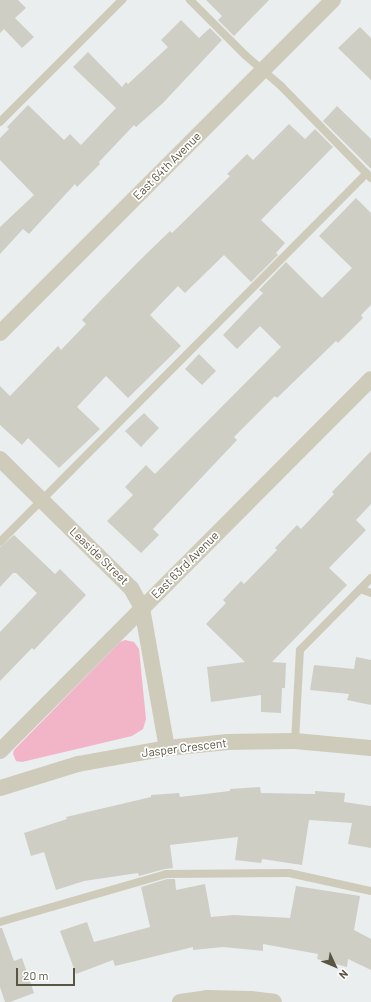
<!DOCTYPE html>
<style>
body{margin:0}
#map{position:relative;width:371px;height:1002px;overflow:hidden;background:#ebeeef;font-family:Barlow,sans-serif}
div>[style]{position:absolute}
.green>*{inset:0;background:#f1b5c7}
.building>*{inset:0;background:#cecec5}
.service>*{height:8px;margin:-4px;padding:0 4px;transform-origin:4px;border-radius:4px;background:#cfcbbb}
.minor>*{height:16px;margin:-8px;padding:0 8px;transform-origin:8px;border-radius:8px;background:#cfcbbb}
span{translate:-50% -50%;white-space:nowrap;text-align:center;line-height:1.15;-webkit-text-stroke:3.5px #fff;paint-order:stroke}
.street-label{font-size:12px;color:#5a5543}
.north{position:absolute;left:315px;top:946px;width:40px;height:40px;-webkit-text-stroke:3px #fff;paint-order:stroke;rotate:134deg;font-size:11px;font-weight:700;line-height:16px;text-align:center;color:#5a5543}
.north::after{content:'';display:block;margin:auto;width:14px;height:18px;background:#5a5543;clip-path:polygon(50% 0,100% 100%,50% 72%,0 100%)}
.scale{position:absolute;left:16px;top:968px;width:59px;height:18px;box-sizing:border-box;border:2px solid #5a5543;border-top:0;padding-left:5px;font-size:12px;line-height:14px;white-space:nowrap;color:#5a5543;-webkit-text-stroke:3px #fff;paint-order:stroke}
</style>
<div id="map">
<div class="green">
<div style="clip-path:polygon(125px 640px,134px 642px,139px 649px,146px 719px,143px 729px,132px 736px,22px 762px,16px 761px,13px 754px,14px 750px,120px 642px)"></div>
</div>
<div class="building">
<div style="clip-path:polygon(0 0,18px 0,26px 8px,15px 18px,34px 37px,22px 48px,4px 29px,0 33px)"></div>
<div style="clip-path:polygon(206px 0,269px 0,234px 36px,218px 20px,222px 16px)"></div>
<div style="clip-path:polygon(181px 20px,199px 38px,210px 28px,222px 40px,163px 103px,136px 127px,134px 125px,99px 162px,100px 164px,77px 187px,75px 184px,29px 234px,23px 229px,0 254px,0 227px,34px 195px,0 160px,0 138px,9px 129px,7px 127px,28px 105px,64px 140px,70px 134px,81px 145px,116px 108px,73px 67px,88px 52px,122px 87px,126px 82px,128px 84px,168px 47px,161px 40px)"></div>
<div style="clip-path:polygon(360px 27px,371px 38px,371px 80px,338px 48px)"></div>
<div style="clip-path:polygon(337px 106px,371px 139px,371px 169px,323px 121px)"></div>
<div style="clip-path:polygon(289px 124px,305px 139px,315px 129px,333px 147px,261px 220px,285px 243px,276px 253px,278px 255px,251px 282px,224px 255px,185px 293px,178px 286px,150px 315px,181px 346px,128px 398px,106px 376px,77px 407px,100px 429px,59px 468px,28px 438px,22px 445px,0 425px,0 386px,10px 396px,58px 346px,61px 350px,86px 324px,82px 320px,101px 300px,139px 261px,170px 231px,172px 233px,230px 176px,227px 174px,247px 154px,253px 160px)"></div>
<div style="clip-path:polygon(356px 198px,371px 213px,371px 305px,361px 315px,363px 318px,338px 343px,336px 341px,277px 398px,275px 396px,234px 437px,237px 440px,153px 529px,159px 535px,141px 553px,107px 521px,133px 495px,125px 487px,146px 465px,155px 474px,281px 347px,260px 326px,237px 349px,223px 335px,263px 293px,259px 290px,286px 262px,322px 298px,352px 268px,319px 236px)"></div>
<div style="clip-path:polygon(199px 354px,216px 371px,202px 385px,185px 369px)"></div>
<div style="clip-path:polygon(144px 413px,159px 428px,141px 447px,125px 431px)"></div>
<div style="clip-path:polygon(371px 451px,371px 504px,356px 520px,366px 530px,329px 568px,347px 585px,272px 662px,286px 663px,285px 688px,282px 688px,281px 713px,261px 712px,261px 695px,211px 702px,207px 667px,245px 662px,206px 624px,226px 603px,223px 600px,241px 581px,244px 584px,277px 550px,275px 548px,297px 525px,301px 529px,334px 494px,332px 492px)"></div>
<div style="clip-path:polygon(14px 535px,55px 574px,60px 569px,86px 595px,34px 650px,32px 648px,0 681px,0 632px,37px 593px,16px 573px,13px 573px,0 587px,0 547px)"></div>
<div style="clip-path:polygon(356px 657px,371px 660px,371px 705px,347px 700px,349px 694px,310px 690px,314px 665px,354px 669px)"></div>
<div style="clip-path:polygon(260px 787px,261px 793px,315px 794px,315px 791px,345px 793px,344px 802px,371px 806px,371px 848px,348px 844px,352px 823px,309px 820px,302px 865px,262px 859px,261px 863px,235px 860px,238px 837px,170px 845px,173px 868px,165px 869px,139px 876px,138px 873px,84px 881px,56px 890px,44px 852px,31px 856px,24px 833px,67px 819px,66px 817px,151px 797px,151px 795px,179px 793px,180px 797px,230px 791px,230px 789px)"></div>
<div style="clip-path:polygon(167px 879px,175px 879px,176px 890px,205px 884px,211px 917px,234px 915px,290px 918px,296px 886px,360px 896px,354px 930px,371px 939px,371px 970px,348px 959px,347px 967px,317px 959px,318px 954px,263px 944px,263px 951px,223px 947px,193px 950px,193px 947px,115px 966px,113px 960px,76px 974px,60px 931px,87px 922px,94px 942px,150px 927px,141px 887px)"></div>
<div style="clip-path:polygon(0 928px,2px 928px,14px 961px,22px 958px,34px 993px,10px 1002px,5px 1002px,0 987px)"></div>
</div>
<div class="service">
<div style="left:190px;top:0;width:78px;rotate:45deg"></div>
<div style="left:245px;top:55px;width:48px;rotate:40.7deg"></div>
<div style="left:281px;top:86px;width:129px;rotate:45.6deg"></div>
<div style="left:0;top:122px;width:173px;rotate:-45deg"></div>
<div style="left:0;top:542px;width:520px;rotate:-45.16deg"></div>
<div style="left:360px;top:589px;width:12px;rotate:20deg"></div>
<div style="left:295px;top:741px;width:91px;rotate:-86.9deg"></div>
<div style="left:300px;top:650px;width:101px;rotate:-45.4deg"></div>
<div style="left:0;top:922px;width:173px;rotate:-16.1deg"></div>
<div style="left:166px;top:874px;width:123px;rotate:-0.5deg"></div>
<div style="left:289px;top:873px;width:84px;rotate:12.4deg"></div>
</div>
<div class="minor">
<div style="left:0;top:333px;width:471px;rotate:-45deg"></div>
<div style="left:0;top:459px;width:184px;rotate:44.6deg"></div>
<div style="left:131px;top:588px;width:23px;rotate:61deg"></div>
<div style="left:142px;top:608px;width:142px;rotate:79.9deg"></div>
<div style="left:0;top:751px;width:525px;rotate:-45.08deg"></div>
<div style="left:0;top:788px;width:82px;rotate:-17.1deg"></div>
<div style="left:78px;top:764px;width:90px;rotate:-10.2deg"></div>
<div style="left:167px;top:748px;width:61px;rotate:-5.6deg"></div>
<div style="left:228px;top:742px;width:67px;rotate:-0.9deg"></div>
<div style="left:295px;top:741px;width:76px;rotate:5.3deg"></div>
<div style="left:180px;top:1002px;width:27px;rotate:-8deg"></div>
<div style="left:207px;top:998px;width:44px;rotate:1.3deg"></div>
<div style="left:251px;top:999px;width:23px;rotate:7deg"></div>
</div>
<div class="street-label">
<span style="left:167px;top:166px;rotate:-45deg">East 64th Avenue</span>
<span style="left:99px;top:556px;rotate:44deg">Leaside Street</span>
<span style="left:185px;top:565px;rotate:-45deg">East 63rd Avenue</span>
<span style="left:184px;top:748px;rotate:-7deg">Jasper Crescent</span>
</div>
<div class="north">N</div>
<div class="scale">20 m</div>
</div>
